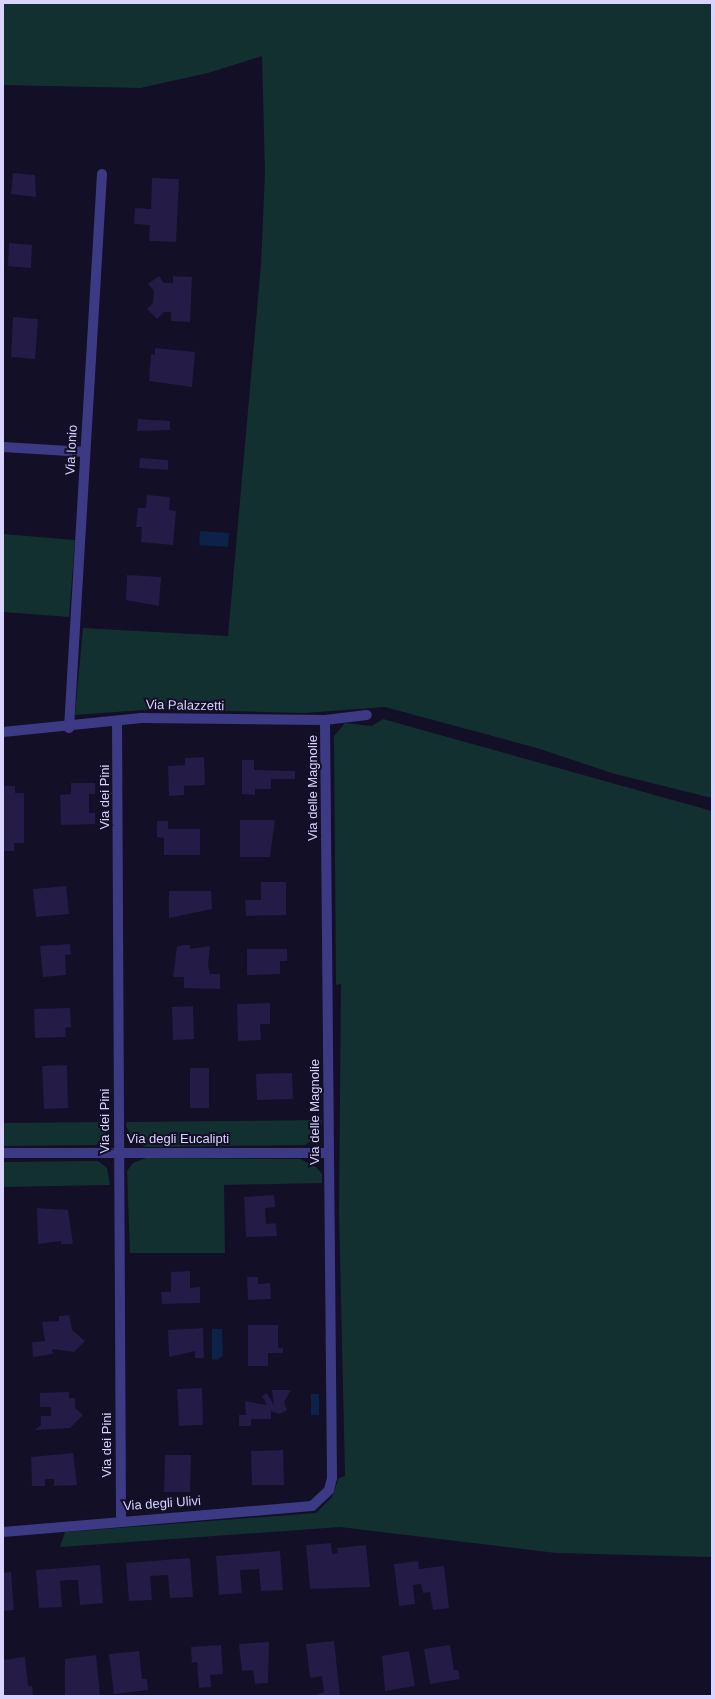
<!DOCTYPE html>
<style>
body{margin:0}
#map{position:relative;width:715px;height:1699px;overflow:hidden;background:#130f26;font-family:Helvetica,sans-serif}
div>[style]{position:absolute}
.green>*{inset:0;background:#12302f}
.water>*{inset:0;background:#0c2248}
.building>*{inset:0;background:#241b47}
.minor>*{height:10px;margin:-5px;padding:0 5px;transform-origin:5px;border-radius:5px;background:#3d3a85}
span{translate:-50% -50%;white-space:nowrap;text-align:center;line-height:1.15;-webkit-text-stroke:4px #130f26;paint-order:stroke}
.street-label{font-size:13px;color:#d9d4ff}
.frame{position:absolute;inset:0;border:4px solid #d9d4ff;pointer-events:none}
</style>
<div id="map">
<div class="green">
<div style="clip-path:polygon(3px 3px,712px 3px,712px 798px,615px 774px,537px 748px,385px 707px,304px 713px,157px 709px,75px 715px,83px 628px,228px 636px,261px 264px,265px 173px,262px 56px,208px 73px,140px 88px,3px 85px)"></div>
<div style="clip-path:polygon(3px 534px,75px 540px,69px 617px,3px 612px)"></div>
<div style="clip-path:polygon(383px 719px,712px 811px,712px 1557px,556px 1553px,340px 1527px,60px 1547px,65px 1532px,316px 1513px,332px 1497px,339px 1478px,345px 1476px,339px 1211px,341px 984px,336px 985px,334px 736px,345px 723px,372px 726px)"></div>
<div style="clip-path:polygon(322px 1120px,320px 1134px,305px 1145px,145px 1147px,132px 1137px,126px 1126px,127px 1122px)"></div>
<div style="clip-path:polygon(111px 1122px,109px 1134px,96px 1145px,3px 1146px,3px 1123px)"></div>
<div style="clip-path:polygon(146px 1158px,300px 1159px,316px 1167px,322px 1174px,322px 1183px,224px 1185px,225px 1253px,130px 1253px,127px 1171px,133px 1163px)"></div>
<div style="clip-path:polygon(98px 1161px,107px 1168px,110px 1185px,3px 1187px,3px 1162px)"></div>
</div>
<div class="water">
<div style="clip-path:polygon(200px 531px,229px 533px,228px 547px,199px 545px)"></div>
<div style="clip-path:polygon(212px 1329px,222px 1329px,223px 1356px,217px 1360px,212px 1359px)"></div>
<div style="clip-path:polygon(311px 1394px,319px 1394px,319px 1415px,311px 1415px)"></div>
</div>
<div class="building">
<div style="clip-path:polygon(13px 173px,35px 175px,36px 197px,11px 194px)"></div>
<div style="clip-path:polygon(152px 178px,179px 179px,176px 242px,149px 241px,150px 225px,134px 224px,135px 208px,151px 209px)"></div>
<div style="clip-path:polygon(9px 243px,32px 245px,31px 268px,8px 266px)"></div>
<div style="clip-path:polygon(159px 276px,164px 283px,173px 283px,173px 276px,192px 277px,190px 322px,171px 321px,171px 312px,164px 312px,157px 319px,147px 309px,153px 303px,154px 291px,148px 284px)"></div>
<div style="clip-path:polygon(13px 317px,38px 319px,35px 359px,11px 357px)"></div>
<div style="clip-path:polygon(155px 348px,195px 352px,192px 387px,149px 381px,151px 354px,155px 355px)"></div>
<div style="clip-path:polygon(138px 419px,170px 421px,170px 430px,137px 431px)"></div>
<div style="clip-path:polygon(140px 458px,168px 460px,168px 470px,139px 468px)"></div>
<div style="clip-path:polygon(147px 495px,170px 497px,169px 510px,176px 511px,173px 545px,141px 542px,142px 527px,136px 527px,138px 508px,146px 508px)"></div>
<div style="clip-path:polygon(127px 575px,161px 577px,159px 606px,126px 600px)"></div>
<div style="clip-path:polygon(204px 757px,205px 785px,184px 786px,184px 795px,169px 796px,168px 766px,185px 765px,185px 758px)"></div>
<div style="clip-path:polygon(242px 760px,254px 760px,254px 770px,295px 771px,295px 779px,271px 779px,271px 789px,255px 789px,255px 795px,242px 794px)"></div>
<div style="clip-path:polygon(71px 783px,95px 783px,95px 794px,89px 794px,89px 813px,95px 813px,95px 824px,61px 825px,60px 795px,71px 794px)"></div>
<div style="clip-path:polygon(3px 786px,15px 786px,15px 793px,24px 793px,24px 843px,14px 843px,14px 851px,3px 851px)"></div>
<div style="clip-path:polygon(240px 820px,275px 820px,270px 857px,240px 857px)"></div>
<div style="clip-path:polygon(157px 821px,168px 821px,168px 829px,200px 829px,200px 855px,164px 855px,164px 838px,157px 837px)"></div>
<div style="clip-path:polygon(261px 882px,286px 882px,286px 915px,246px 916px,245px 900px,261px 900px)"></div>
<div style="clip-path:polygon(66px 886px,69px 914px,36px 917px,33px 889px)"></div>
<div style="clip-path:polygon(169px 891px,211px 891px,212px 909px,169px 918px)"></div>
<div style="clip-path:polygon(70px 944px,71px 954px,65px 955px,66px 975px,43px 977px,40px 946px)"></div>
<div style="clip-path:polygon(183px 945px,190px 945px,190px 949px,210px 946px,208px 966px,210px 974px,220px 974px,220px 989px,184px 988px,184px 977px,173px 977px,177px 947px)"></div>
<div style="clip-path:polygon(247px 949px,287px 949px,287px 961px,280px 961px,280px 974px,247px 975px)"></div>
<div style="clip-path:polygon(270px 1003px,270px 1024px,260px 1024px,261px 1040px,238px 1041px,237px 1004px)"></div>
<div style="clip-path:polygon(193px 1006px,194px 1039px,173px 1040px,172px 1007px)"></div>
<div style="clip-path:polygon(70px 1008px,71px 1027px,65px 1028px,66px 1037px,35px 1038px,34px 1009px)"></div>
<div style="clip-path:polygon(67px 1065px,68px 1108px,44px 1109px,42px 1066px)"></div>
<div style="clip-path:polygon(190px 1068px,209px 1068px,209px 1108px,190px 1108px)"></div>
<div style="clip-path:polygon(292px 1073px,293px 1099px,257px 1100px,256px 1074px)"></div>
<div style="clip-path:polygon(274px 1195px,275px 1207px,265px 1208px,266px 1224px,276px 1223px,277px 1236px,246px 1237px,244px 1197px)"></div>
<div style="clip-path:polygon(37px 1208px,68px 1210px,73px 1244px,61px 1244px,61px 1241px,38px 1244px)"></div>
<div style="clip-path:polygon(190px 1271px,190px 1288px,200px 1287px,200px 1303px,162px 1304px,161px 1292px,171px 1292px,171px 1272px)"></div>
<div style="clip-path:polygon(247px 1277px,258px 1277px,258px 1284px,270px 1283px,271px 1299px,248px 1300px)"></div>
<div style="clip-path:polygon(69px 1315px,72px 1330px,85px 1341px,74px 1352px,52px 1349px,53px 1354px,33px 1357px,32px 1342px,45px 1341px,42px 1322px,59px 1321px,59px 1316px)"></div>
<div style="clip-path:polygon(248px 1325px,278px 1325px,278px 1348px,283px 1348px,283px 1353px,268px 1353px,268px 1366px,248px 1366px)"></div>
<div style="clip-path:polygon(203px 1328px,204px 1358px,195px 1358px,195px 1351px,169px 1357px,168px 1330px)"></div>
<div style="clip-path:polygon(202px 1388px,203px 1425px,179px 1426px,177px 1389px)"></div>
<div style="clip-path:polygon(272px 1390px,291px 1390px,284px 1402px,287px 1410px,279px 1414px,271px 1411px,271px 1419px,251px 1419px,251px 1426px,239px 1426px,239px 1415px,246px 1415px,245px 1401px,267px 1405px,262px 1396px,267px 1393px,274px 1405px)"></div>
<div style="clip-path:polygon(69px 1392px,69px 1398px,75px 1398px,75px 1408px,83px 1415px,70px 1428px,35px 1430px,41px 1425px,41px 1416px,51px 1416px,51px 1407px,40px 1407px,40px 1393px)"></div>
<div style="clip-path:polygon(283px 1450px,284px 1485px,252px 1485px,251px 1451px)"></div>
<div style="clip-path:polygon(73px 1453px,77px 1485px,54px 1486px,54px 1479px,45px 1479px,45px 1486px,32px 1486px,31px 1457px)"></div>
<div style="clip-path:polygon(165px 1455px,191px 1455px,190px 1492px,164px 1492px)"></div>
<div style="clip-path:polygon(331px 1543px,332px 1554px,338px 1553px,337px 1548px,366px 1545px,370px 1587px,310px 1589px,306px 1545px)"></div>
<div style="clip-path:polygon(280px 1551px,283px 1590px,261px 1591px,259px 1569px,240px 1570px,242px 1593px,219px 1595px,216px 1556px)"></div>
<div style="clip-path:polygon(190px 1558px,193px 1597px,170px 1598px,168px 1575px,150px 1576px,152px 1600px,129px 1601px,126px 1563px)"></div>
<div style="clip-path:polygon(418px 1561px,419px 1569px,444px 1566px,449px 1608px,433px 1610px,430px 1592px,423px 1593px,421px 1584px,413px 1585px,415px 1604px,399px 1606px,394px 1564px)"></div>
<div style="clip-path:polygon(100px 1565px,103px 1603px,80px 1605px,78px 1580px,69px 1580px,60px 1581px,62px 1607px,39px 1608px,36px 1570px)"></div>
<div style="clip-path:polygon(11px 1572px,14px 1610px,3px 1611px,3px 1573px)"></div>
<div style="clip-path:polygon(334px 1641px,340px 1696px,313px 1696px,324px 1692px,322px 1676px,310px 1678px,306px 1644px)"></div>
<div style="clip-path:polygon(269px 1642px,268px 1683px,255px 1684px,253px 1670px,242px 1671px,239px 1644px)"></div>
<div style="clip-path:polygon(221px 1645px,223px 1674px,210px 1675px,211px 1687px,199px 1688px,197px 1662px,192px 1663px,191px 1647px)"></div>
<div style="clip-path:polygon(450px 1645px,454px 1670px,458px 1670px,460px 1679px,430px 1684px,424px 1649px)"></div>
<div style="clip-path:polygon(139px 1651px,142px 1679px,147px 1679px,148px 1690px,114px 1694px,109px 1654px)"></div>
<div style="clip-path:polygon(409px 1651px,415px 1686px,385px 1691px,382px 1656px)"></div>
<div style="clip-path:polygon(96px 1655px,100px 1695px,65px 1696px,65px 1659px)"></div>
<div style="clip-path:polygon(25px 1657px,28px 1686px,32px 1686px,33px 1696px,3px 1696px,3px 1660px)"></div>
</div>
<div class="minor">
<div style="left:3px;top:447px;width:82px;rotate:3.5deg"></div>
<div style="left:117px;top:722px;width:798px;rotate:89.71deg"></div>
<div style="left:69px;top:728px;width:555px;rotate:-86.59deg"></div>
<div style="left:3px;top:732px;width:139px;rotate:-5.8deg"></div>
<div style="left:141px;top:718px;width:184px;rotate:0.6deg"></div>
<div style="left:325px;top:720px;width:42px;rotate:-6.8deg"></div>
<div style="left:3px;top:1153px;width:325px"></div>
<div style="left:3px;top:1532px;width:310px;rotate:-4.8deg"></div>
<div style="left:312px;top:1506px;width:23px;rotate:-43deg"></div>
<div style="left:329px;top:1490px;width:12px;rotate:-76deg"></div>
<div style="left:332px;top:1478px;width:758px;rotate:-90.53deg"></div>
</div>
<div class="street-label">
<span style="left:72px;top:450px;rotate:-87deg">Via Ionio</span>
<span style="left:185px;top:706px;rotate:1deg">Via Palazzetti</span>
<span style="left:313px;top:788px;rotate:-90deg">Via delle Magnolie</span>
<span style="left:105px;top:797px;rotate:-90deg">Via dei Pini</span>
<span style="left:315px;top:1112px;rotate:-90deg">Via delle Magnolie</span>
<span style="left:105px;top:1121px;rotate:-90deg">Via dei Pini</span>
<span style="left:178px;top:1139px">Via degli Eucalipti</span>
<span style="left:107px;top:1445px;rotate:-90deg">Via dei Pini</span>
<span style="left:162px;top:1504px;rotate:-4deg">Via degli Ulivi</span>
</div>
<div class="frame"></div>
</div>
